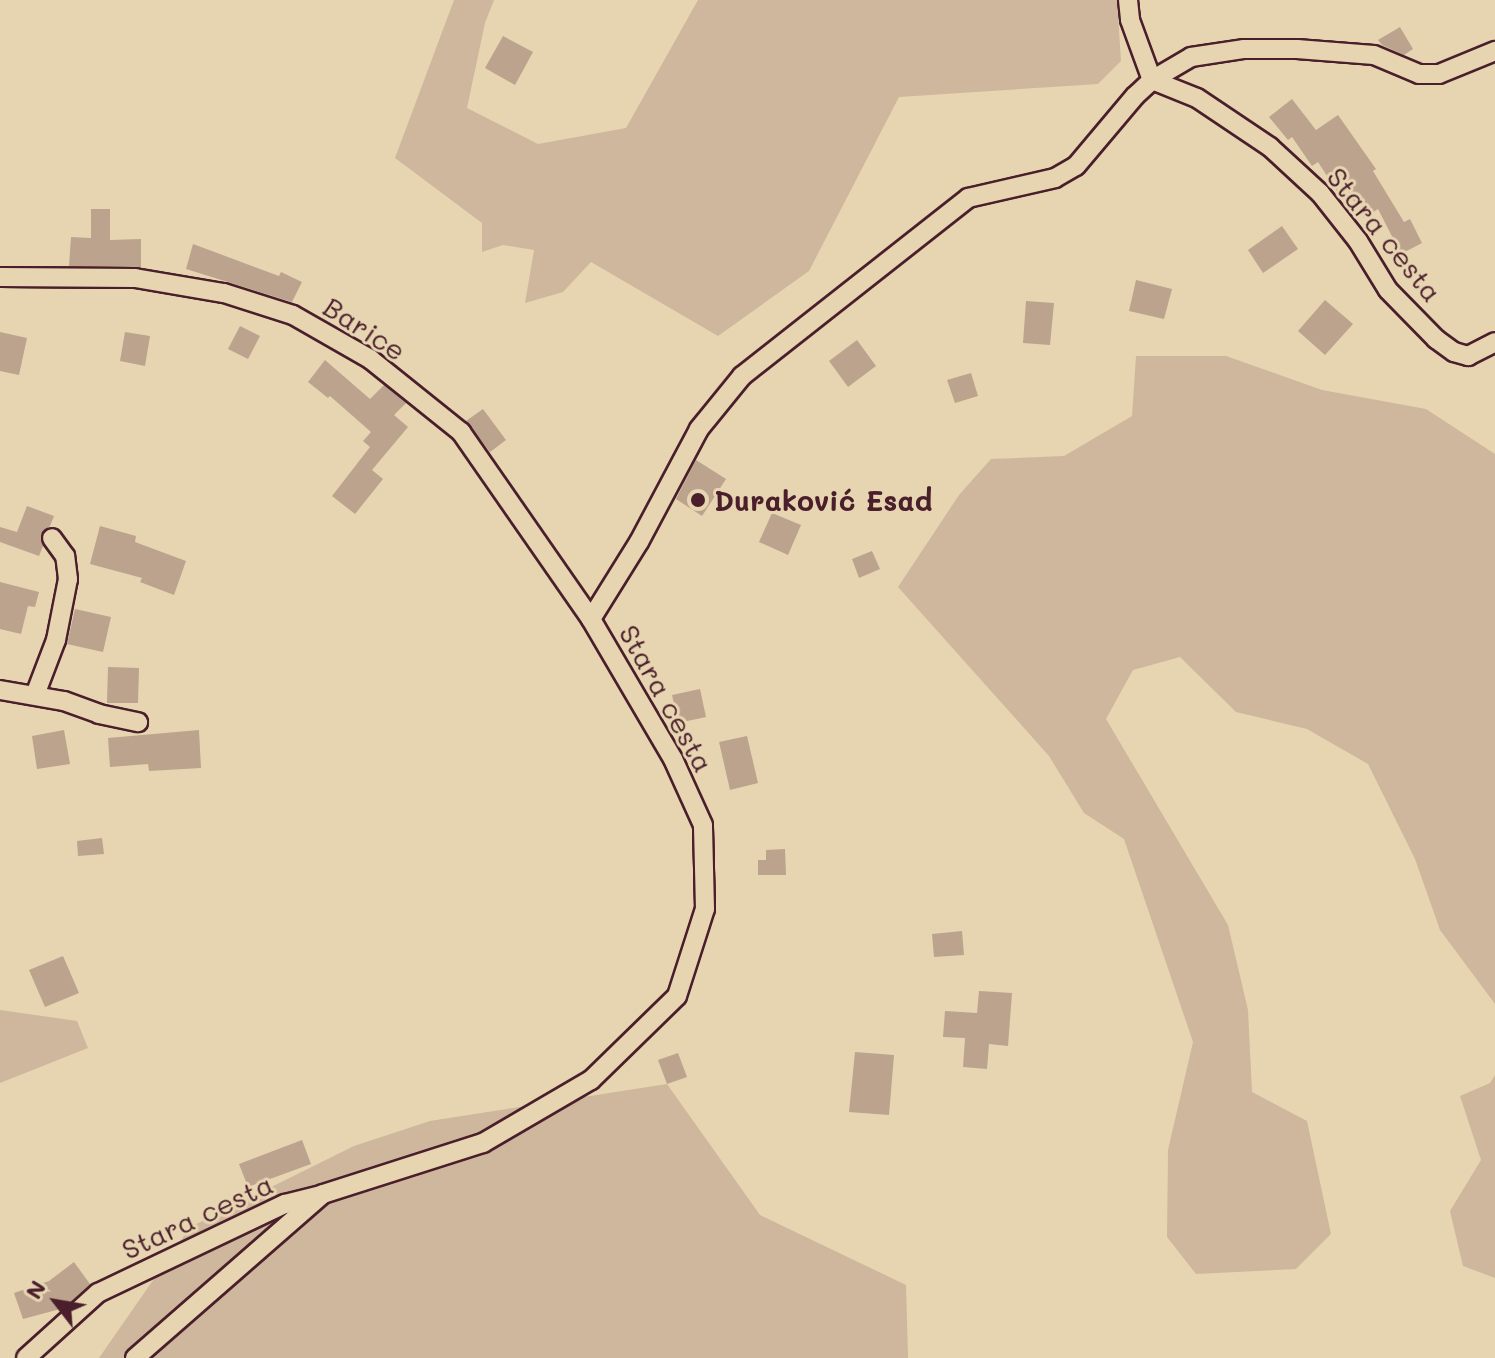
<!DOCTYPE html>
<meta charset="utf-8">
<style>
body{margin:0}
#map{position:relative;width:1495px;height:1358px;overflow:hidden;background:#e7d5b2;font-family:Mali,sans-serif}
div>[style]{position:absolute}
.green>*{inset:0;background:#ceb79c}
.building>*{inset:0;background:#bba38d}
.roads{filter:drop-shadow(2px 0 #4a1f2b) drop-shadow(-2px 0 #4a1f2b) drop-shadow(0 2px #4a1f2b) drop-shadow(0 -2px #4a1f2b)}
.street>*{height:18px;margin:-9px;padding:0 9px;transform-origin:9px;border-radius:9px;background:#e7d5b2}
.dots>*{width:22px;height:22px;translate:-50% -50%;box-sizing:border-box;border:4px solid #e7d5b2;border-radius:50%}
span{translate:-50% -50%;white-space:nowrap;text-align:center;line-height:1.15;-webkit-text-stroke:6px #e7d5b2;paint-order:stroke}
.street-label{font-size:28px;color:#4a1f2b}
.poi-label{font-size:28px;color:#4a1f2b;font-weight:700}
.left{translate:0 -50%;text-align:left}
.north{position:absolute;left:16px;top:1262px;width:80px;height:80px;-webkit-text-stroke:6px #e7d5b2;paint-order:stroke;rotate:301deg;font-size:22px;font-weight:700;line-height:32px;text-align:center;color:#4a1f2b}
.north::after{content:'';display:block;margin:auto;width:28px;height:36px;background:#4a1f2b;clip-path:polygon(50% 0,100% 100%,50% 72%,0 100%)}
</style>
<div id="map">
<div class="green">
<div style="clip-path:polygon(454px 0,494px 0,485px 23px,467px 108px,538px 144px,626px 128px,698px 0,1117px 0,1121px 61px,1098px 84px,899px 97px,809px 271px,718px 336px,591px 262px,563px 292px,525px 303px,534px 250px,503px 245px,482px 252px,482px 223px,395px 158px)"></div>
<div style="clip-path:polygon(1136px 356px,1226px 356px,1322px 390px,1426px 409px,1495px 454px,1495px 1004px,1440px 930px,1415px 859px,1368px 764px,1307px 729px,1236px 712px,1180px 657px,1133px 670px,1106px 719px,1228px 925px,1248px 1010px,1252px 1092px,1307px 1121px,1331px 1234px,1296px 1269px,1196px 1274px,1167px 1237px,1168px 1150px,1193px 1042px,1124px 839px,1084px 813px,1049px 756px,898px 587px,959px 495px,991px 459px,1064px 456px,1132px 416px)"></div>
<div style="clip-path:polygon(0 1010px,77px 1021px,88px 1048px,0 1083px)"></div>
<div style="clip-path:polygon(1495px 1075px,1495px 1278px,1463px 1266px,1450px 1211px,1481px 1160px,1460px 1096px,1490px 1083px)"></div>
<div style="clip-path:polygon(667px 1084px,760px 1215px,906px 1285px,908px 1358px,99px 1358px,190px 1227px,354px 1146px,430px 1121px)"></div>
</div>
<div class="building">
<div style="clip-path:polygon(1400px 27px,1413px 49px,1404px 55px,1382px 45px,1378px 40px)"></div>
<div style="clip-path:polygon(503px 36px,533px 52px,515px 85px,485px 68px)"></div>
<div style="clip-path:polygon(1292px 99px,1316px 130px,1338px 115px,1376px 169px,1373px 171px,1404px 222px,1410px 219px,1422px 243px,1401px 254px,1378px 209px,1364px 218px,1346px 188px,1338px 193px,1318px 162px,1312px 166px,1292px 137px,1288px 140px,1269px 117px)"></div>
<div style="clip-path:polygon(91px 209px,110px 209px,110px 240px,141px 239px,141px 267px,69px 266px,71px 237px,91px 238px)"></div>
<div style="clip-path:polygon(1282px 226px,1298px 249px,1263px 273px,1248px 250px)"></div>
<div style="clip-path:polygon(193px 244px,279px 276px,281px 272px,302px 282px,292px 302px,186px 269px)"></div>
<div style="clip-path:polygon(1136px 280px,1172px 289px,1164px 319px,1129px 311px)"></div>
<div style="clip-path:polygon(1325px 300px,1353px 324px,1325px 355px,1298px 331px)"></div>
<div style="clip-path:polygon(1026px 301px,1054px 303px,1050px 345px,1023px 343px)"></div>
<div style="clip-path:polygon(240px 326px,260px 336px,248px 359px,228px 349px)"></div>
<div style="clip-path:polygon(0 332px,27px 338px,19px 375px,0 371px)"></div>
<div style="clip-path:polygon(125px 332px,150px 336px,145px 366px,120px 361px)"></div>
<div style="clip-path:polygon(857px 340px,876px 366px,848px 387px,829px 361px)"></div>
<div style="clip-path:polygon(325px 360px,370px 399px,384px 385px,406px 403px,394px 415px,408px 427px,372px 470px,383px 479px,355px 514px,332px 496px,370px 447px,363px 441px,371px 432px,330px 396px,328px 398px,308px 382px)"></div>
<div style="clip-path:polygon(971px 373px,978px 396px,955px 403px,947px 380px)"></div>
<div style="clip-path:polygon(483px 409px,506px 440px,490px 452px,466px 421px)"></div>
<div style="clip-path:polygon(696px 460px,726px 479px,702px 516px,676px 499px)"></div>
<div style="clip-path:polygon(27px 506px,54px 516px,50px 526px,41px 534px,43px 546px,39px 556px,0 542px,0 527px,17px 532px)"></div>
<div style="clip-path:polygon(772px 513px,801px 525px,788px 555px,759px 542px)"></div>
<div style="clip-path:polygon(100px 526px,136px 536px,135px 542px,186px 561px,174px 595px,140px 582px,142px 578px,90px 564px)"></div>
<div style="clip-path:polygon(872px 551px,880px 569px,859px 578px,852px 559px)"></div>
<div style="clip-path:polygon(0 582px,39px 592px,35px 607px,28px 606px,21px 634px,0 629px)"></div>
<div style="clip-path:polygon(75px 609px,111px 617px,103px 652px,67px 644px)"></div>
<div style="clip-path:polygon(108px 667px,139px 668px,138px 703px,107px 703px)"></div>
<div style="clip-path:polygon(700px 689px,706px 717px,678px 723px,672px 695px)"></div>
<div style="clip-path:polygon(64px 730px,70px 764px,37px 769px,32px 736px)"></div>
<div style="clip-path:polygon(199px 730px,201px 768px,149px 771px,148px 764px,110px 767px,108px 738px)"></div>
<div style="clip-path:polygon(747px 736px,758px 783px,730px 790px,719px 742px)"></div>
<div style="clip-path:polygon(102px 838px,104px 854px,78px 856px,77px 841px)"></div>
<div style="clip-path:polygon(785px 849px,786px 875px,758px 875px,758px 860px,766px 860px,766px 850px)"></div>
<div style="clip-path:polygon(962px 931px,964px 955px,934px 957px,932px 934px)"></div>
<div style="clip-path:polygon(63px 956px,79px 993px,45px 1007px,29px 970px)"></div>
<div style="clip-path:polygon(979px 991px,1012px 993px,1008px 1046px,989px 1044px,987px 1069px,963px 1067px,965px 1038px,943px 1037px,945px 1011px,977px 1013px)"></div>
<div style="clip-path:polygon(855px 1052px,894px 1055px,889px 1115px,849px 1112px)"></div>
<div style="clip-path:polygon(678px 1053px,687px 1077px,667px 1084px,658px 1060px)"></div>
<div style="clip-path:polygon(302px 1140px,311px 1164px,248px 1187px,239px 1164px)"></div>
<div style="clip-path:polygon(74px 1262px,90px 1284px,64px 1308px,23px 1319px,14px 1293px,49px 1281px)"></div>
</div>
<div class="roads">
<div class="street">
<div style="left:1128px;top:0;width:20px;rotate:84deg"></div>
<div style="left:1130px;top:20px;width:64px;rotate:69.9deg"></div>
<div style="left:1152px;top:80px;width:48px;rotate:21.8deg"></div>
<div style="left:1197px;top:98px;width:88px;rotate:33.9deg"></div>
<div style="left:1270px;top:147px;width:68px;rotate:42.6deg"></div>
<div style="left:1320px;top:193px;width:61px;rotate:51.6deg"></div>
<div style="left:1358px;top:241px;width:57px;rotate:58.5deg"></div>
<div style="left:1388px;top:290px;width:69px;rotate:45.6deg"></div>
<div style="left:1436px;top:339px;width:22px;rotate:36deg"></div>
<div style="left:1454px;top:352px;width:15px;rotate:16deg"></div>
<div style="left:1468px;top:356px;width:30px;rotate:-27deg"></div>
<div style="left:0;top:277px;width:135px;rotate:0.4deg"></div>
<div style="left:135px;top:278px;width:90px;rotate:9.6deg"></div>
<div style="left:224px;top:293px;width:72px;rotate:17.7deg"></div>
<div style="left:293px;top:315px;width:89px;rotate:29.7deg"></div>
<div style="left:370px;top:359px;width:117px;rotate:38.7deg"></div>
<div style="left:461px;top:432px;width:228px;rotate:55.2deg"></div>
<div style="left:0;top:690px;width:65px;rotate:9.8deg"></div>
<div style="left:64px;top:701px;width:37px;rotate:20deg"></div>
<div style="left:99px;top:714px;width:40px;rotate:12deg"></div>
<div style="left:35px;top:695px;width:59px;rotate:-69.1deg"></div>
<div style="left:56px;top:640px;width:62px;rotate:-78.9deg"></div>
<div style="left:68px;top:579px;width:23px;rotate:-97deg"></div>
<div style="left:65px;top:556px;width:22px;rotate:-126deg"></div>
<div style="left:26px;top:1358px;width:97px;rotate:-42.1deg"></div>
<div style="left:98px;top:1293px;width:207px;rotate:-25.5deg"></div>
<div style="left:285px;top:1204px;width:36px;rotate:-14deg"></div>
<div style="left:135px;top:1358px;width:249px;rotate:-41.1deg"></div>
<div style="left:323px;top:1194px;width:168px;rotate:-17.7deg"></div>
<div style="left:483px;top:1143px;width:125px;rotate:-30.3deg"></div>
<div style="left:591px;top:1080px;width:120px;rotate:-44.3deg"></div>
<div style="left:677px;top:996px;width:91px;rotate:-72.2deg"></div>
<div style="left:705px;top:909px;width:84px;rotate:-91.4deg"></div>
<div style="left:703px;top:825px;width:72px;rotate:-114.4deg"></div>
<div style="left:673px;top:759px;width:162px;rotate:-120.4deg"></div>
<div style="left:591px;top:619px;width:91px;rotate:-58.1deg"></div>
<div style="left:639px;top:542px;width:128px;rotate:-62deg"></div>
<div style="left:699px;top:429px;width:68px;rotate:-50.9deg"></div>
<div style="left:742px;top:376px;width:288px;rotate:-38.2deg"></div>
<div style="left:968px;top:198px;width:89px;rotate:-12.9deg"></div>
<div style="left:1055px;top:178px;width:24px;rotate:-30deg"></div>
<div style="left:1076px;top:166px;width:92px;rotate:-49.9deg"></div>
<div style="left:1135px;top:96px;width:23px;rotate:-43deg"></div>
<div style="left:1152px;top:80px;width:45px;rotate:-30.5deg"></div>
<div style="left:1191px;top:57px;width:54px;rotate:-8.6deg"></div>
<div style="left:1244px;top:49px;width:53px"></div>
<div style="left:1297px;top:49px;width:77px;rotate:4.5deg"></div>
<div style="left:1374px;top:55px;width:49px;rotate:22.9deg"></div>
<div style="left:1419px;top:74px;width:20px"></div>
<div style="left:1439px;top:74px;width:61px;rotate:-22.3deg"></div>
</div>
</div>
<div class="dots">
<div style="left:698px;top:500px;background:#4a1f2b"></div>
</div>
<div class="street-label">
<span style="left:1385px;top:234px;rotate:51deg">Stara cesta</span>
<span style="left:365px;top:328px;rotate:33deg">Barice</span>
<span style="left:667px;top:698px;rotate:61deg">Stara cesta</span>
<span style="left:197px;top:1216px;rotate:-25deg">Stara cesta</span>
</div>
<div class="poi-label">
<span class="left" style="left:714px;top:500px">Duraković Esad</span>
</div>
<div class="north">N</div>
</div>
